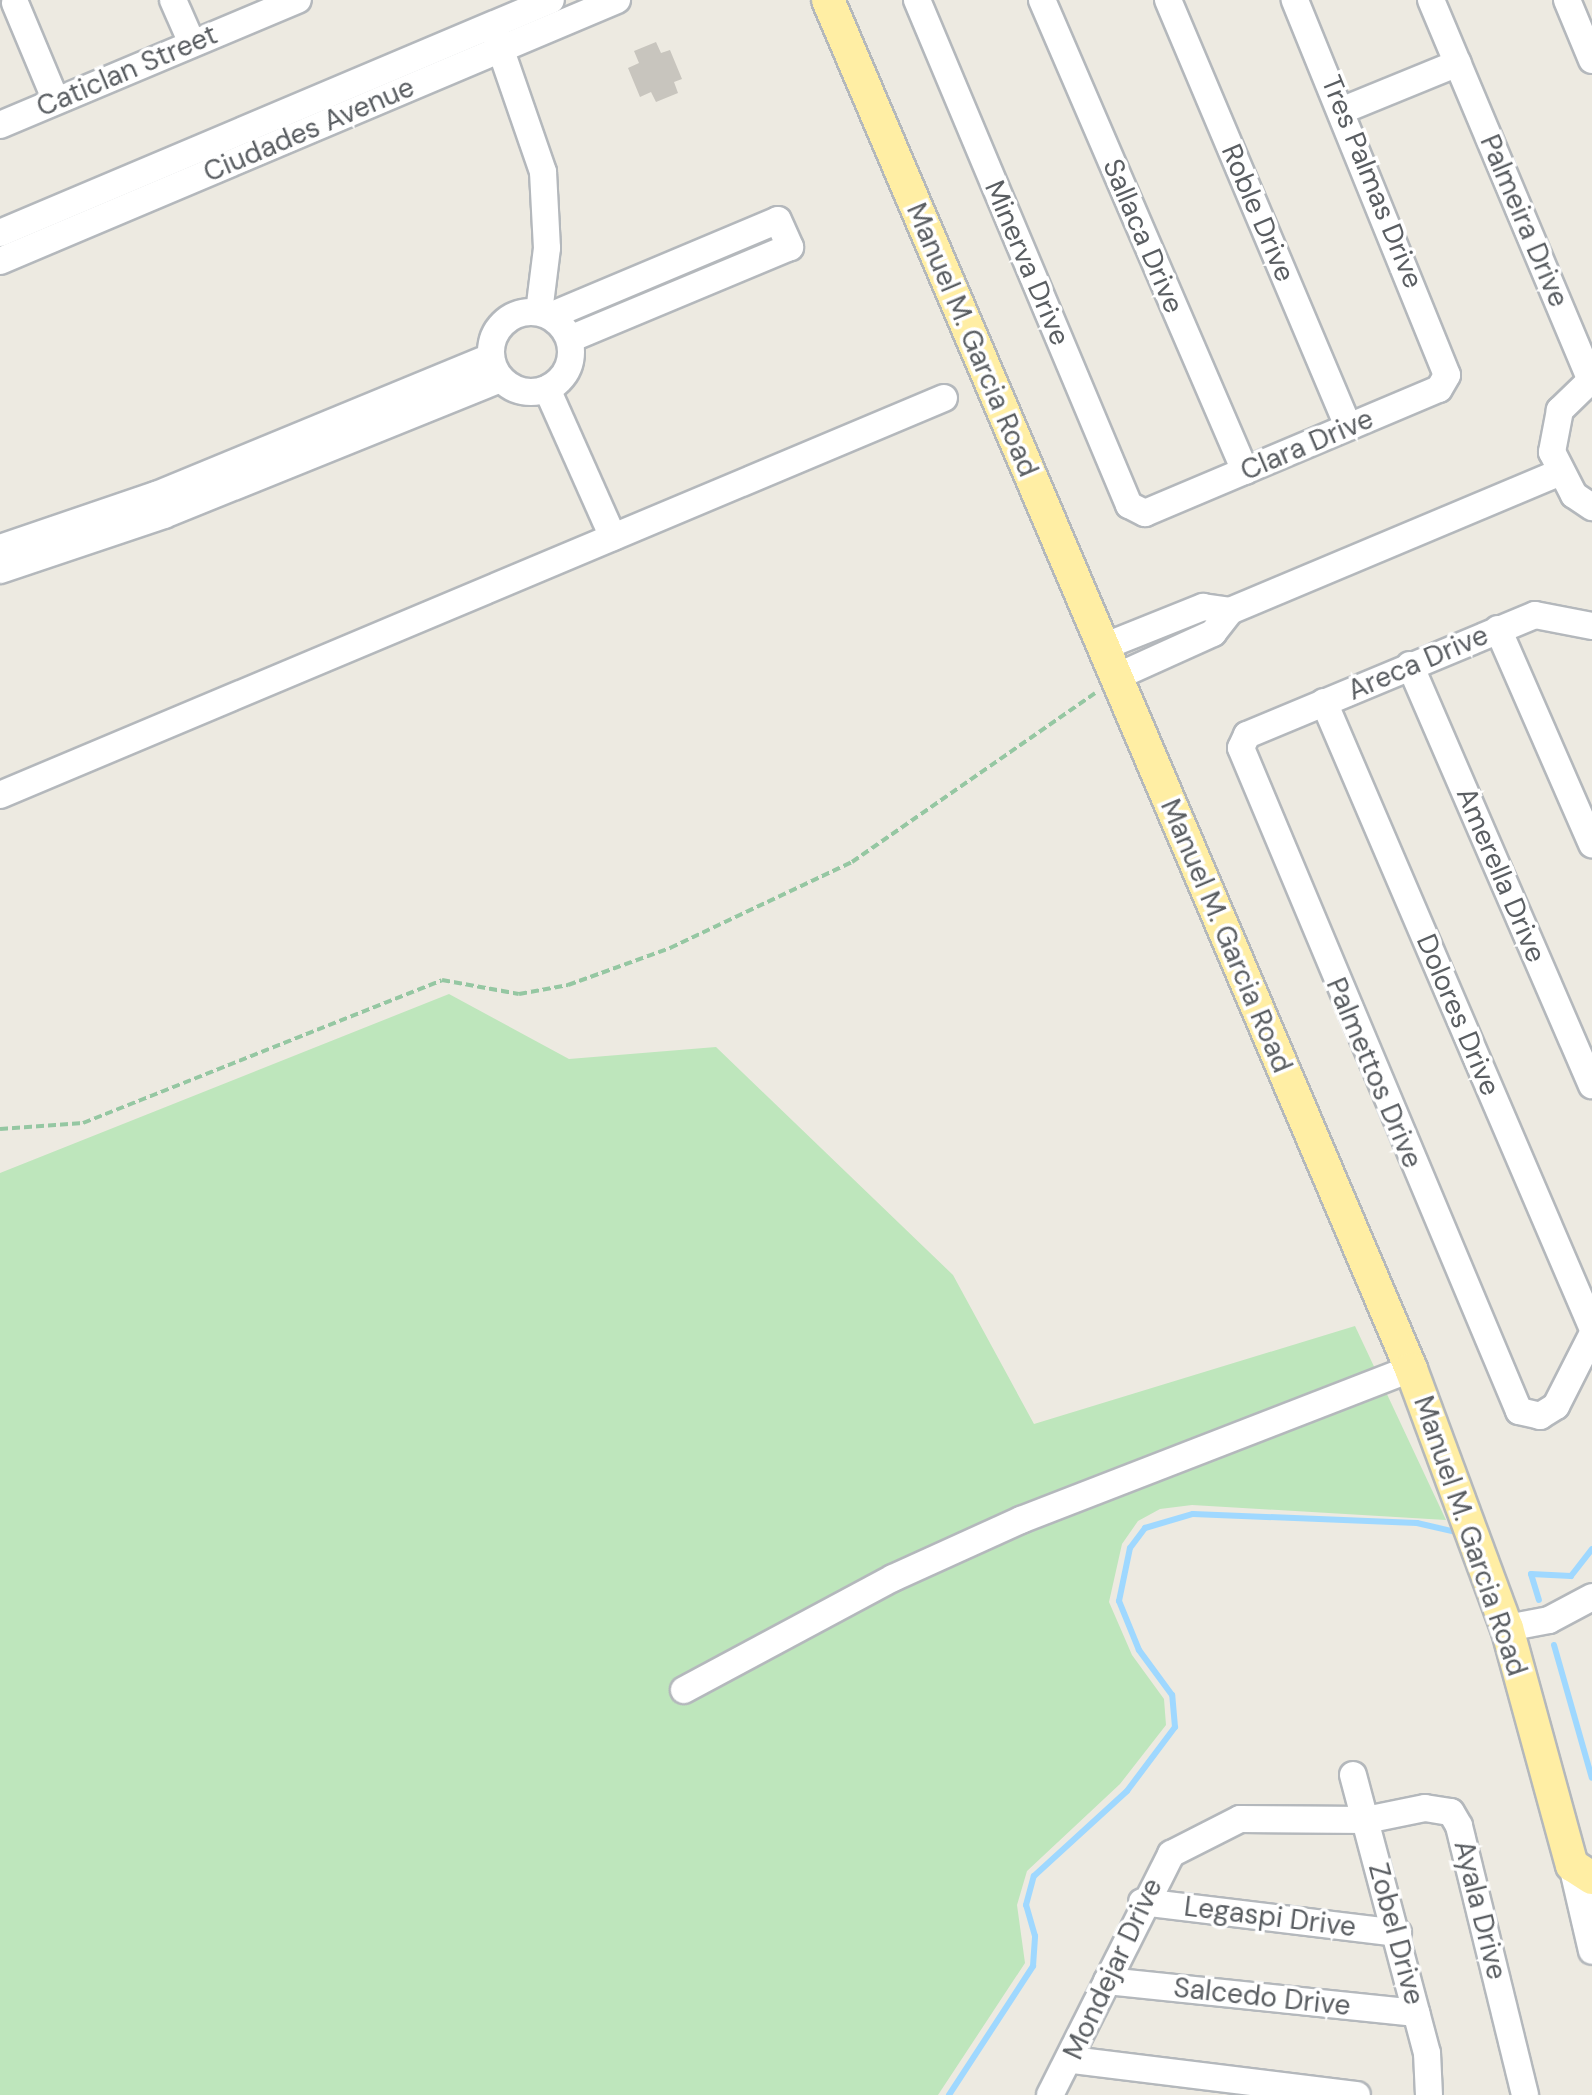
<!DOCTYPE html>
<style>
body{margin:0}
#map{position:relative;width:1592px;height:2095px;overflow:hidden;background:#edeae1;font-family:"DM Sans",sans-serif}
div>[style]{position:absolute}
.green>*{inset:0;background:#bee6bc}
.stream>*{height:6px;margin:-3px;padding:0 3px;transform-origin:3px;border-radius:3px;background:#9fd8ff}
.building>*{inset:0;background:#c8c5be}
.path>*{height:4px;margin-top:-2px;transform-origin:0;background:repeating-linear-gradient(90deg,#95c7a2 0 8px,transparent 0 12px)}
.roads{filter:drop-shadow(2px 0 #b4b8bc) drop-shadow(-2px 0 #b4b8bc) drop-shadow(0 2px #b4b8bc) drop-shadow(0 -2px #b4b8bc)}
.minor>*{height:26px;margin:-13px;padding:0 13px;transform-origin:13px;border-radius:13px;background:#fff}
.minor>.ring{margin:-13px;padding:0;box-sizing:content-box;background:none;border:26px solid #fff;border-radius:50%}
.major>*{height:32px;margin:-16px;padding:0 16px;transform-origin:16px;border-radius:16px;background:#ffeea4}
span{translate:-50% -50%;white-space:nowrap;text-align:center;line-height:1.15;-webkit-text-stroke:7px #fff;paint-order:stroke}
.street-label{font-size:28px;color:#5a5e62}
</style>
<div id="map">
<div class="green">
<div style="clip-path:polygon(449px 994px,569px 1059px,716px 1047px,953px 1275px,1034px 1424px,1355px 1326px,1446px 1520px,1192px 1505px,1160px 1509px,1138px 1521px,1122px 1544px,1109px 1602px,1132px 1655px,1164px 1699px,1166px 1725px,1120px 1784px,1027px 1871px,1017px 1905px,1025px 1963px,938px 2095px,0 2095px,0 1173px)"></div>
</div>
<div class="stream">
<div style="left:1531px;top:1574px;width:40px;rotate:2.9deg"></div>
<div style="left:1571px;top:1576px;width:34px;rotate:-52deg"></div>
<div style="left:1531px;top:1574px;width:27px;rotate:73deg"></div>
<div style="left:1554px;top:1645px;width:138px;rotate:74.1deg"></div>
<div style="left:949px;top:2095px;width:154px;rotate:-56.9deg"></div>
<div style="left:1033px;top:1966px;width:30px;rotate:-86deg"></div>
<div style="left:1035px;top:1936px;width:32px;rotate:-106deg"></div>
<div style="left:1026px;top:1905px;width:30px;rotate:-75deg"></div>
<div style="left:1034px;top:1876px;width:126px;rotate:-42.4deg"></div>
<div style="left:1127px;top:1791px;width:80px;rotate:-53.1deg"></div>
<div style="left:1175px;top:1727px;width:32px;rotate:-95deg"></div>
<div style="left:1172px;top:1695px;width:56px;rotate:-126.3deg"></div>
<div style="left:1139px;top:1650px;width:53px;rotate:-112.2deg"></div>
<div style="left:1119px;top:1601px;width:54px;rotate:-78.3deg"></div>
<div style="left:1130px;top:1548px;width:25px;rotate:-53deg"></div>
<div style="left:1145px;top:1528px;width:50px;rotate:-16.3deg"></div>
<div style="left:1193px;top:1514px;width:224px;rotate:2.3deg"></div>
<div style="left:1417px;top:1523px;width:36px;rotate:13deg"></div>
</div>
<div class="building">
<div style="clip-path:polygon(656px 42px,661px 53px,670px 50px,682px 79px,674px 82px,678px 93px,656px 102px,651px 92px,640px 97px,628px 68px,639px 63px,634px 51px)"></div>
</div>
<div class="path">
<div style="left:0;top:1129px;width:83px;rotate:-4.1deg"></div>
<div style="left:83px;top:1123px;width:386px;rotate:-21.7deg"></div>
<div style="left:442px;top:980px;width:78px;rotate:10.3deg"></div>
<div style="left:519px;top:994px;width:50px;rotate:-10.4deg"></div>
<div style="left:568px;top:985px;width:109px;rotate:-19.9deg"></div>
<div style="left:670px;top:948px;width:201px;rotate:-25.3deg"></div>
<div style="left:852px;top:862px;width:296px;rotate:-34.8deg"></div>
</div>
<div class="roads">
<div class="minor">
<div style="left:173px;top:0;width:47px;rotate:66.2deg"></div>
<div style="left:917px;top:0;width:548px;rotate:67.23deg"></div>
<div style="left:1129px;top:505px;width:18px;rotate:27deg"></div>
<div style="left:1145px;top:513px;width:319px;rotate:-22.9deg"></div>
<div style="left:1439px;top:389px;width:16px;rotate:-60deg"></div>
<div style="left:1447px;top:375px;width:405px;rotate:-112.1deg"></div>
<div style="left:1042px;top:0;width:513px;rotate:66.68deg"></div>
<div style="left:1168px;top:0;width:462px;rotate:67.1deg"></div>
<div style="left:1431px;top:0;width:411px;rotate:67.2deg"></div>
<div style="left:1567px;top:0;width:65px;rotate:67.4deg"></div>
<div style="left:15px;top:3px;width:106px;rotate:67.3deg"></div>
<div style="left:495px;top:33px;width:147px;rotate:70.9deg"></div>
<div style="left:543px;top:172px;width:76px;rotate:87deg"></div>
<div style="left:547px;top:248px;width:64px;rotate:97.1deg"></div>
<div style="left:1343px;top:110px;width:124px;rotate:-22.2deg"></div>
<div style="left:0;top:125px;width:323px;rotate:-22.8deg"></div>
<div style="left:0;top:233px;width:598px;rotate:-22.92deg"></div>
<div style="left:0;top:261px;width:670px;rotate:-22.93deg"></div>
<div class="ring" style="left:491px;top:312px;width:54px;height:54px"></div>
<div style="left:550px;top:316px;width:247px;rotate:-22.8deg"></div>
<div style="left:778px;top:220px;width:30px;rotate:66deg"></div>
<div style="left:790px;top:247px;width:238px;rotate:157.3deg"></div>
<div style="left:1592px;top:379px;width:45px;rotate:135.9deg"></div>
<div style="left:1560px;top:410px;width:43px;rotate:100.8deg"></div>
<div style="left:1552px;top:452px;width:48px;rotate:62.9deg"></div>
<div style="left:1574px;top:495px;width:22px;rotate:34deg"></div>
<div style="left:547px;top:389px;width:162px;rotate:66deg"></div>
<div style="left:0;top:548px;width:165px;rotate:-18.8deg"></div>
<div style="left:156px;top:495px;width:362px;rotate:-22.4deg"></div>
<div style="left:0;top:570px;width:173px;rotate:-18.5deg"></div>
<div style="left:164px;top:515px;width:363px;rotate:-22deg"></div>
<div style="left:1592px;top:626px;width:58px;rotate:-169.1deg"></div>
<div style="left:1535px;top:615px;width:312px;rotate:157.4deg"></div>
<div style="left:1247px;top:735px;width:14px;rotate:115deg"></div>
<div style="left:1241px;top:748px;width:719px;rotate:67.25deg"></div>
<div style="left:1519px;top:1411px;width:22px;rotate:13deg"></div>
<div style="left:1540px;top:1416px;width:19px;rotate:-32deg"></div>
<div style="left:1556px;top:1406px;width:80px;rotate:-63.1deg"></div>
<div style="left:1498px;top:629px;width:235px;rotate:66.4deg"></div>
<div style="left:1103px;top:647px;width:108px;rotate:-21.8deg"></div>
<div style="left:1203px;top:607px;width:27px;rotate:8deg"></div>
<div style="left:1410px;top:665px;width:458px;rotate:66.6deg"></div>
<div style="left:1116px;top:677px;width:107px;rotate:-24.4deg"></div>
<div style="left:1213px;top:633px;width:28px;rotate:-52deg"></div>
<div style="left:1230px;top:611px;width:356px;rotate:-22.8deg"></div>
<div style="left:1324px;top:702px;width:680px;rotate:66.79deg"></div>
<div style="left:0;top:795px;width:1024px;rotate:-22.81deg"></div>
<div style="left:1507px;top:1628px;width:43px;rotate:-10.8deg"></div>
<div style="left:1549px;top:1620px;width:49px;rotate:-28.1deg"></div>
<div style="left:684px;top:1690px;width:237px;rotate:-28.2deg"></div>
<div style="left:893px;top:1578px;width:141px;rotate:-24.4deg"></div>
<div style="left:1021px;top:1520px;width:418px;rotate:-21.2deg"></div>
<div style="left:1353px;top:1775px;width:288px;rotate:75.1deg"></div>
<div style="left:1427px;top:2053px;width:42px;rotate:87.3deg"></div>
<div style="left:1572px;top:1865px;width:88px;rotate:76.9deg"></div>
<div style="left:1142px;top:1902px;width:258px;rotate:6.9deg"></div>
<div style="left:1107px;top:1981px;width:311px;rotate:5.9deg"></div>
<div style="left:1072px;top:2060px;width:287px;rotate:7deg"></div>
<div style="left:1050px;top:2095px;width:270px;rotate:-63.3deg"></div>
<div style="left:1171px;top:1854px;width:77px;rotate:-26.9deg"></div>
<div style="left:1240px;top:1819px;width:126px;rotate:0.5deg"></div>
<div style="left:1366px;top:1820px;width:60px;rotate:-11.5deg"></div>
<div style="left:1425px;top:1808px;width:26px;rotate:9deg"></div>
<div style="left:1451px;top:1812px;width:16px;rotate:60deg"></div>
<div style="left:1459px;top:1826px;width:277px;rotate:76.2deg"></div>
</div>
<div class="major">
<div style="left:828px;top:0;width:1488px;rotate:66.93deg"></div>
<div style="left:1411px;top:1369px;width:276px;rotate:69.7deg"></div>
<div style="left:1507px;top:1628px;width:246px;rotate:74.7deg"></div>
<div style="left:1572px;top:1865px;width:24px;rotate:33deg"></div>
</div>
</div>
<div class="street-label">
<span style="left:127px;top:71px;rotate:-23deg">Caticlan Street</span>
<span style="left:309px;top:130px;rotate:-23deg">Ciudades Avenue</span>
<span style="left:1372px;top:182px;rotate:68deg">Tres Palmas Drive</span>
<span style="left:1258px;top:213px;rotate:67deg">Roble Drive</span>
<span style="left:1524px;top:221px;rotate:67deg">Palmeira Drive</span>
<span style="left:1143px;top:236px;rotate:67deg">Sallaca Drive</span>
<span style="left:1027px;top:263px;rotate:67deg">Minerva Drive</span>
<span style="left:972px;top:340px;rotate:67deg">Manuel M. Garcia Road</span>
<span style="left:1307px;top:445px;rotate:-23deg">Clara Drive</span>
<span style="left:1418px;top:663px;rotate:-23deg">Areca Drive</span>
<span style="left:1501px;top:875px;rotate:67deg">Amerella Drive</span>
<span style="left:1226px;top:936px;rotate:67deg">Manuel M. Garcia Road</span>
<span style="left:1458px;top:1015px;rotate:67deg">Dolores Drive</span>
<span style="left:1374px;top:1073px;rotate:67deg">Palmettos Drive</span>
<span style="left:1470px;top:1536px;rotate:71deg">Manuel M. Garcia Road</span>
<span style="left:1480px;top:1910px;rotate:76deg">Ayala Drive</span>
<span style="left:1270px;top:1917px;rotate:7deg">Legaspi Drive</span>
<span style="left:1396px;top:1934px;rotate:75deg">Zobel Drive</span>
<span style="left:1113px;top:1969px;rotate:-65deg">Mondejar Drive</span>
<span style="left:1262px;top:1997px;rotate:6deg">Salcedo Drive</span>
</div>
</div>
